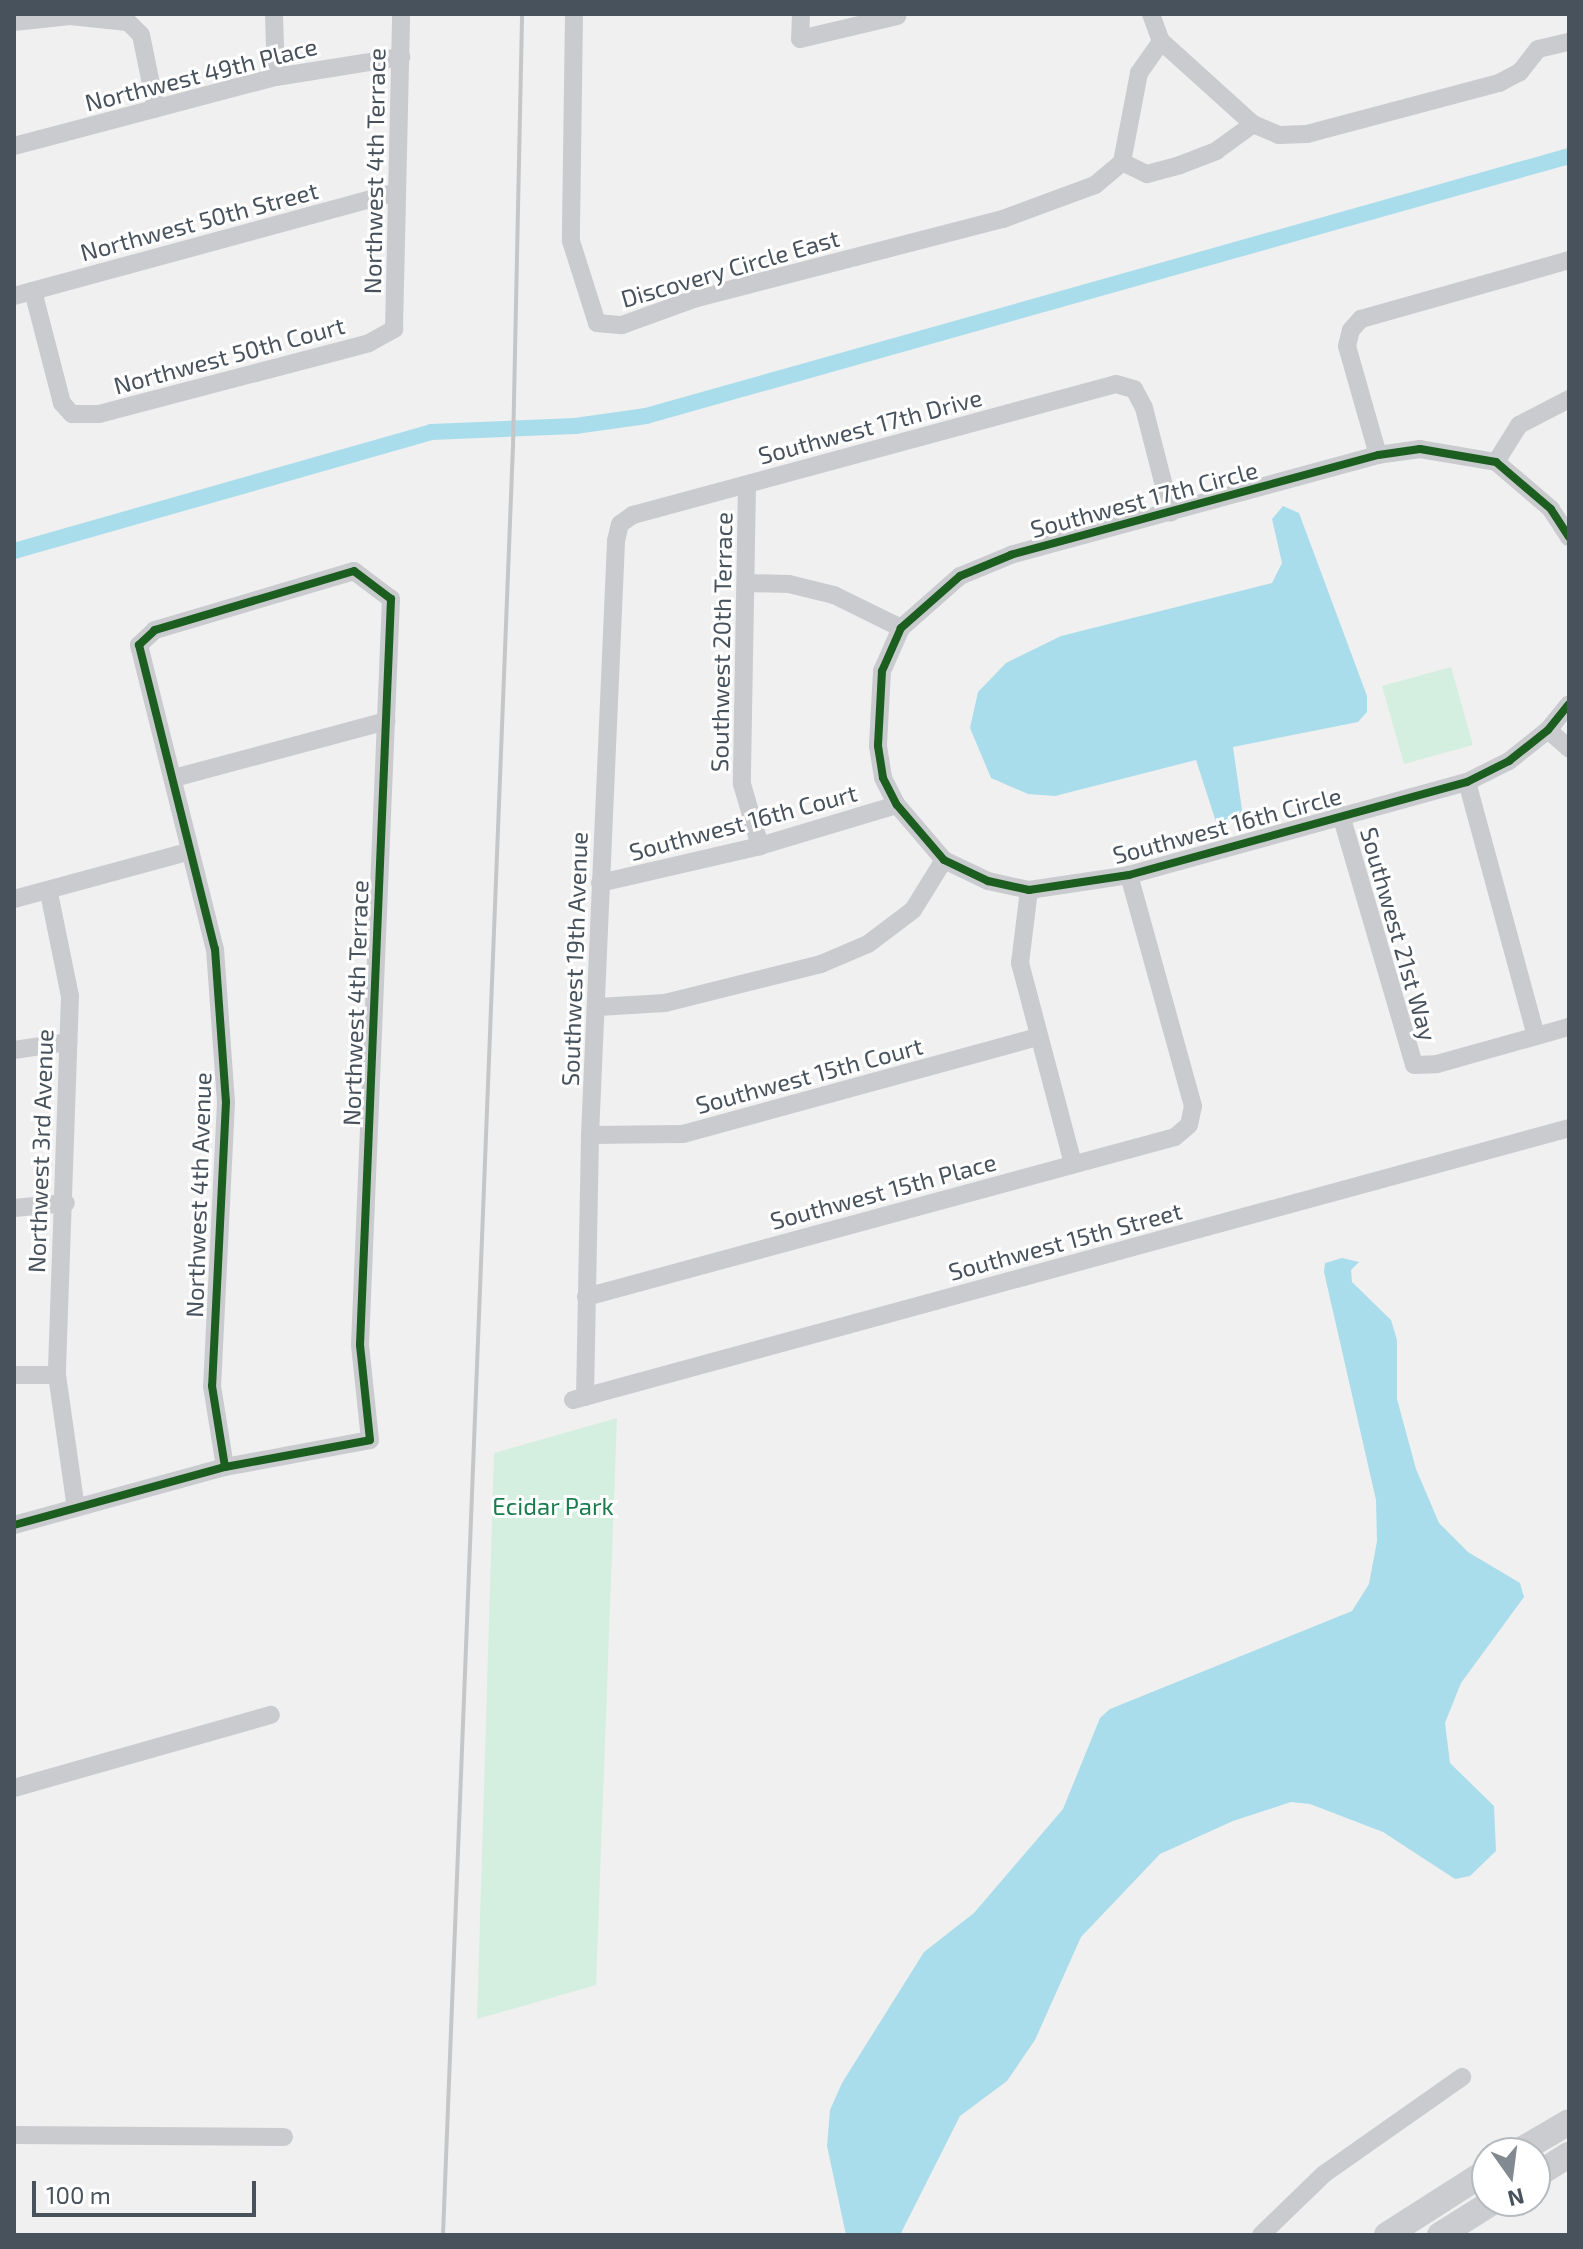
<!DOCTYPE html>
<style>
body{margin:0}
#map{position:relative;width:1583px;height:2249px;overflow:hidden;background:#f0f0f0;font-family:"Exo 2",sans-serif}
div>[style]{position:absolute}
.green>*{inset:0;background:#d4efdf}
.water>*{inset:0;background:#aaddec}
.canal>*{height:16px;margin:-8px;padding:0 8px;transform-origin:8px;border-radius:8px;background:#aaddec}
.street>*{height:18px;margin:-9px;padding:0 9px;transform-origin:9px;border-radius:9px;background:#c9cbce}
.secondary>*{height:26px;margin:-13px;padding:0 13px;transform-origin:13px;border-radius:13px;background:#cacccf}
.rail>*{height:4px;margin:-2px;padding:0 2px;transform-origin:2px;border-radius:2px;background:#c4c6c8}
.cycleway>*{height:8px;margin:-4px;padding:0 4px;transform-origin:4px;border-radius:4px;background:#1b5e20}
span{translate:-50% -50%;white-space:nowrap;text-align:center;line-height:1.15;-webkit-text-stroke:6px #fff;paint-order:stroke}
.street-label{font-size:24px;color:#47525c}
.park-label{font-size:24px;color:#197c4c}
.frame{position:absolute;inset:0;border:16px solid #47525c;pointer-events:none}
.north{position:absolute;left:1471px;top:2137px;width:80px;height:80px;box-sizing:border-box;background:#fff;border:2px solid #b5babe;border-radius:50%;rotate:166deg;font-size:22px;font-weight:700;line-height:32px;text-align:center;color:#47525c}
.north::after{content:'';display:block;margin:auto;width:28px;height:36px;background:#828990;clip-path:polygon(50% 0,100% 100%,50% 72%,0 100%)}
.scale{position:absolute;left:32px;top:2181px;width:224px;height:36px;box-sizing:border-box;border:4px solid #47525c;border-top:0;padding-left:10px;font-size:24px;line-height:28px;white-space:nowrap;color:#47525c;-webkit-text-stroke:6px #fff;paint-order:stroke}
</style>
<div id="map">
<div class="green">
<div style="clip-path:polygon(1451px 667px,1473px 745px,1404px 764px,1382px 686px)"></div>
<div style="clip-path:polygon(617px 1418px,596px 1985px,477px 2019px,494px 1453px)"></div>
</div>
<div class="water">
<div style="clip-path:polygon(1283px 506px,1299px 513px,1367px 696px,1367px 712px,1358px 722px,1233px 747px,1242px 810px,1238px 820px,1217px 825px,1196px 760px,1055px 796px,1028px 794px,991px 778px,970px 728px,978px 692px,1006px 663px,1061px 636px,1272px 583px,1282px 563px,1272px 519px)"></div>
<div style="clip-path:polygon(1342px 1258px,1359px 1262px,1351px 1270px,1352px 1282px,1391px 1320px,1397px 1340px,1397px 1399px,1416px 1469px,1439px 1523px,1468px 1552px,1520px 1583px,1524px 1597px,1461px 1683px,1445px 1723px,1450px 1763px,1494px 1806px,1496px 1851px,1470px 1876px,1455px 1879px,1383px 1832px,1310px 1804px,1291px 1802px,1233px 1821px,1160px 1854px,1081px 1937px,1035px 2040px,1007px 2081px,960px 2116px,900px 2235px,846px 2235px,827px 2146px,830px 2110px,842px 2083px,924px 1952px,974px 1913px,1063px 1809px,1100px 1718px,1110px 1709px,1352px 1611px,1369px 1584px,1377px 1541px,1376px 1500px,1324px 1272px,1325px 1263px)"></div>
</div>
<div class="canal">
<div style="left:14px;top:551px;width:434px;rotate:-15.9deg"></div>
<div style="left:431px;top:432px;width:144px;rotate:-2.4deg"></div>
<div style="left:575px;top:426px;width:72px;rotate:-8deg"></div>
<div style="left:646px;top:416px;width:959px;rotate:-15.73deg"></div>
</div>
<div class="street">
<div style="left:274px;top:14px;width:63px;rotate:88.2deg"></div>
<div style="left:574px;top:14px;width:227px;rotate:90.8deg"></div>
<div style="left:571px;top:241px;width:86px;rotate:72.4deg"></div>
<div style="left:597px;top:323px;width:25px;rotate:5deg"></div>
<div style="left:622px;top:325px;width:80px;rotate:-19.8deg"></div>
<div style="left:697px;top:298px;width:316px;rotate:-14.5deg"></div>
<div style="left:1003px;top:219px;width:98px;rotate:-20.3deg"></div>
<div style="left:1095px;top:185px;width:35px;rotate:-40deg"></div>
<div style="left:1122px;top:162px;width:91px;rotate:-79.2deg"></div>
<div style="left:1139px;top:73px;width:39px;rotate:-55deg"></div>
<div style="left:801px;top:14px;width:25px;rotate:92deg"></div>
<div style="left:800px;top:39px;width:100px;rotate:-13.3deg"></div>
<div style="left:1151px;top:14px;width:29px;rotate:70deg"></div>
<div style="left:1161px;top:41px;width:124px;rotate:42.1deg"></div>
<div style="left:1253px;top:124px;width:28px;rotate:23deg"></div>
<div style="left:1279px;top:135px;width:28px;rotate:-2deg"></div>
<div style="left:1307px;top:134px;width:199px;rotate:-14.9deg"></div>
<div style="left:1499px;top:83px;width:24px;rotate:-28deg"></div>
<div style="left:1520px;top:72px;width:29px;rotate:-52deg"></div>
<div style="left:1538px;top:49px;width:32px;rotate:-13deg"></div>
<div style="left:14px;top:22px;width:56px;rotate:-6.1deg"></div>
<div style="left:70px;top:16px;width:58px;rotate:5.9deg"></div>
<div style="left:128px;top:22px;width:18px;rotate:45deg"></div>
<div style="left:141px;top:35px;width:75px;rotate:78.4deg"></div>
<div style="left:14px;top:146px;width:271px;rotate:-14.8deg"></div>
<div style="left:276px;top:77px;width:127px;rotate:-9.1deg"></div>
<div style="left:1122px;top:162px;width:28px;rotate:26deg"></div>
<div style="left:1147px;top:174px;width:34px;rotate:-15deg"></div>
<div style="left:1180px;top:165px;width:39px;rotate:-21deg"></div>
<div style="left:1216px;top:151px;width:46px;rotate:-36.1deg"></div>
<div style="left:33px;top:291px;width:116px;rotate:75.5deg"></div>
<div style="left:62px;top:403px;width:15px;rotate:48deg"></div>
<div style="left:72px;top:414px;width:27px"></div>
<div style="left:99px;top:414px;width:279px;rotate:-14.7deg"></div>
<div style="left:369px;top:343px;width:29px;rotate:-29deg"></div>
<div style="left:394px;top:329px;width:315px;rotate:-88.7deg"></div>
<div style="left:14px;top:296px;width:396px;rotate:-15.2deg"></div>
<div style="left:1378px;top:455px;width:113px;rotate:-105.9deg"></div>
<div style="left:1347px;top:346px;width:16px;rotate:-76deg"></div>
<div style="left:1351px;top:330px;width:15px;rotate:-48deg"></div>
<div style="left:1361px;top:319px;width:216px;rotate:-15.8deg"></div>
<div style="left:1496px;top:462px;width:44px;rotate:-58.1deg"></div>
<div style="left:1519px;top:425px;width:56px;rotate:-27.5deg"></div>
<div style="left:747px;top:485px;width:299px;rotate:91deg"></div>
<div style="left:742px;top:784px;width:65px;rotate:73.8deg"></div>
<div style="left:1569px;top:537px;width:33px;rotate:-123deg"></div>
<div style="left:1551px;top:509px;width:72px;rotate:-139.5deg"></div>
<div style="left:1496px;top:462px;width:77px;rotate:-170.3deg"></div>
<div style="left:1420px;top:449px;width:42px;rotate:171.9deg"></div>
<div style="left:1378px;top:455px;width:380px;rotate:164.8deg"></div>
<div style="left:1011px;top:555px;width:55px;rotate:157.6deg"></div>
<div style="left:960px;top:576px;width:79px;rotate:138.6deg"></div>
<div style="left:901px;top:628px;width:47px;rotate:113.8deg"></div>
<div style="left:882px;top:671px;width:75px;rotate:93.1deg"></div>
<div style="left:878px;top:746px;width:32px;rotate:81deg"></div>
<div style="left:883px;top:778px;width:30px;rotate:63deg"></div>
<div style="left:897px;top:805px;width:72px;rotate:49.5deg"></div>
<div style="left:944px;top:860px;width:49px;rotate:25.5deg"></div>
<div style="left:988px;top:881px;width:42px;rotate:12.4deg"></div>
<div style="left:1029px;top:890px;width:101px;rotate:-8.5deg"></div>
<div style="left:1129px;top:875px;width:351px;rotate:-15.4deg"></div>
<div style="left:1467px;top:782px;width:47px;rotate:-26.6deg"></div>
<div style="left:1509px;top:761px;width:50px;rotate:-38.5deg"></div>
<div style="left:1548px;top:730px;width:33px;rotate:-51deg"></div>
<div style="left:746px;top:583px;width:43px;rotate:1.3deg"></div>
<div style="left:789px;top:584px;width:46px;rotate:13.7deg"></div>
<div style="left:834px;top:595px;width:75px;rotate:26.2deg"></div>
<div style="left:1548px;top:730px;width:28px;rotate:41deg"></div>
<div style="left:174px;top:778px;width:220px;rotate:-15deg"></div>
<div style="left:1467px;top:782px;width:263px;rotate:74.8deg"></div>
<div style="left:1341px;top:815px;width:260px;rotate:73.7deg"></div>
<div style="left:1414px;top:1065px;width:23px;rotate:-2deg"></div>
<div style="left:1437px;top:1064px;width:137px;rotate:-15.7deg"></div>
<div style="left:600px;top:883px;width:164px;rotate:-13deg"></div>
<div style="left:760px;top:846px;width:143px;rotate:-16.7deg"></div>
<div style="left:1029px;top:890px;width:74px;rotate:97deg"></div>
<div style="left:1020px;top:963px;width:207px;rotate:75.2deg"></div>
<div style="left:49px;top:893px;width:105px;rotate:78.5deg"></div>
<div style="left:70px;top:996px;width:379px;rotate:92deg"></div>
<div style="left:57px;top:1375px;width:134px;rotate:81.9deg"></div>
<div style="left:14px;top:899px;width:179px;rotate:-15.2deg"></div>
<div style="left:598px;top:1007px;width:67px;rotate:-3.4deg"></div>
<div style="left:665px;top:1003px;width:161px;rotate:-14deg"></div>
<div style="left:821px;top:964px;width:51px;rotate:-23.1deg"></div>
<div style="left:868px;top:944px;width:56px;rotate:-37.1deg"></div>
<div style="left:913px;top:910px;width:59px;rotate:-58.2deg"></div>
<div style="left:14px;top:1050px;width:55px;rotate:-8.4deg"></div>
<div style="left:590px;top:1135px;width:93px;rotate:-0.6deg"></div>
<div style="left:683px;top:1134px;width:368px;rotate:-15.3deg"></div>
<div style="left:14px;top:1208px;width:52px;rotate:-5.5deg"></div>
<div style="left:586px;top:1297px;width:610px;rotate:-15.2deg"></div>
<div style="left:1175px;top:1137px;width:18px;rotate:-41deg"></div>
<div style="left:1189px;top:1125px;width:19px;rotate:-78deg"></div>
<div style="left:1193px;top:1106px;width:240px;rotate:-105.5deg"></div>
<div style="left:14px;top:1375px;width:43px"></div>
<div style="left:585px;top:1397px;width:262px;rotate:-88.9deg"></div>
<div style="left:590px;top:1135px;width:595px;rotate:-87.49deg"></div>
<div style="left:616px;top:541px;width:17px;rotate:-77deg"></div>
<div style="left:620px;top:524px;width:16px;rotate:-35deg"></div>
<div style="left:633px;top:515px;width:500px;rotate:-15.17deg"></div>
<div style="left:1116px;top:384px;width:19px;rotate:16deg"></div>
<div style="left:1134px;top:389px;width:21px;rotate:62deg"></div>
<div style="left:1144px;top:408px;width:108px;rotate:75.6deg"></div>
<div style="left:573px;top:1400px;width:1032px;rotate:-15.27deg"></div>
<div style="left:14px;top:1525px;width:219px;rotate:-15.4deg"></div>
<div style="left:225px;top:1467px;width:147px;rotate:-10.5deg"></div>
<div style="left:370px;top:1440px;width:96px;rotate:-96deg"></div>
<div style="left:360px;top:1345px;width:747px;rotate:-87.62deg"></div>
<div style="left:391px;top:599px;width:46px;rotate:-142.9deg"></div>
<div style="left:354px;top:571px;width:208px;rotate:163.5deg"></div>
<div style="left:155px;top:630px;width:22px;rotate:137deg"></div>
<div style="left:139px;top:645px;width:313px;rotate:76deg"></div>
<div style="left:215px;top:949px;width:153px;rotate:85.9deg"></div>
<div style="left:226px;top:1102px;width:284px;rotate:92.8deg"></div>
<div style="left:212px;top:1386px;width:82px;rotate:80.9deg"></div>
<div style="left:14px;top:1788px;width:267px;rotate:-15.9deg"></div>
<div style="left:14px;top:2135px;width:270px;rotate:0.4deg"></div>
<div style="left:1261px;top:2235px;width:88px;rotate:-44.1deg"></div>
<div style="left:1324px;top:2174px;width:169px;rotate:-35.1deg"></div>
</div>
<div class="secondary">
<div style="left:1516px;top:2153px;width:61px;rotate:-30.3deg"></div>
<div style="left:1535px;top:2176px;width:40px;rotate:-32deg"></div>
<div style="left:1387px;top:2235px;width:119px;rotate:-32.6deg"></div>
<div style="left:1440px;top:2235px;width:64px;rotate:-32.2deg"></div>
</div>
<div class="rail">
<div style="left:443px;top:2235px;width:1788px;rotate:-87.76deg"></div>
<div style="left:513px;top:448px;width:434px;rotate:-88.8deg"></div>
</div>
<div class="cycleway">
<div style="left:1569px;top:537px;width:33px;rotate:-123deg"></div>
<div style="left:1551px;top:509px;width:72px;rotate:-139.5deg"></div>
<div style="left:1496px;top:462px;width:77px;rotate:-170.3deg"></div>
<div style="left:1420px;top:449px;width:42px;rotate:171.9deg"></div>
<div style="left:1378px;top:455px;width:380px;rotate:164.8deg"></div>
<div style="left:1011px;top:555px;width:55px;rotate:157.6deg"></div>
<div style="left:960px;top:576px;width:79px;rotate:138.6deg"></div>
<div style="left:901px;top:628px;width:47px;rotate:113.8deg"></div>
<div style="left:882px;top:671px;width:75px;rotate:93.1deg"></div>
<div style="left:878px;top:746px;width:32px;rotate:81deg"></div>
<div style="left:883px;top:778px;width:30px;rotate:63deg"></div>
<div style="left:897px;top:805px;width:72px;rotate:49.5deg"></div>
<div style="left:944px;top:860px;width:49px;rotate:25.5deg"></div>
<div style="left:988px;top:881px;width:42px;rotate:12.4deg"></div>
<div style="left:1029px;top:890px;width:101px;rotate:-8.5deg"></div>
<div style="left:1129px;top:875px;width:351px;rotate:-15.4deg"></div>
<div style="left:1467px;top:782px;width:47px;rotate:-26.6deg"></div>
<div style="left:1509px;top:761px;width:50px;rotate:-38.5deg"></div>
<div style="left:1548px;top:730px;width:33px;rotate:-51deg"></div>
<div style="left:14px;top:1525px;width:219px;rotate:-15.4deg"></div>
<div style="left:225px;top:1467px;width:147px;rotate:-10.5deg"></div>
<div style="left:370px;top:1440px;width:96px;rotate:-96deg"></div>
<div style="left:360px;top:1345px;width:747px;rotate:-87.62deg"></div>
<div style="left:391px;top:599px;width:46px;rotate:-142.9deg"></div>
<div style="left:354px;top:571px;width:208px;rotate:163.5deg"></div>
<div style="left:155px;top:630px;width:22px;rotate:137deg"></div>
<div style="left:139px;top:645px;width:313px;rotate:76deg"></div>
<div style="left:215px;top:949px;width:153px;rotate:85.9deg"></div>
<div style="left:226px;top:1102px;width:284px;rotate:92.8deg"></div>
<div style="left:212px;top:1386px;width:82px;rotate:80.9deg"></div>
</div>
<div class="street-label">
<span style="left:201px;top:74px;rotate:-14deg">Northwest 49th Place</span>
<span style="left:374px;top:171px;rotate:-89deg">Northwest 4th Terrace</span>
<span style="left:199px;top:221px;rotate:-15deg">Northwest 50th Street</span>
<span style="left:730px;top:268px;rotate:-16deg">Discovery Circle East</span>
<span style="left:229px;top:355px;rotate:-15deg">Northwest 50th Court</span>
<span style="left:870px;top:426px;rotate:-15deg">Southwest 17th Drive</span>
<span style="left:1144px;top:499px;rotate:-15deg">Southwest 17th Circle</span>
<span style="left:721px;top:642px;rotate:-89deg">Southwest 20th Terrace</span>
<span style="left:743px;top:822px;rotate:-15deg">Southwest 16th Court</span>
<span style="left:1227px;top:825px;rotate:-15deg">Southwest 16th Circle</span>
<span style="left:1399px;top:934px;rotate:74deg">Southwest 21st Way</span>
<span style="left:574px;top:959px;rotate:-88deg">Southwest 19th Avenue</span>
<span style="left:355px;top:1003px;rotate:-88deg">Northwest 4th Terrace</span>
<span style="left:809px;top:1075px;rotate:-15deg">Southwest 15th Court</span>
<span style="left:40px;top:1151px;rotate:-88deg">Northwest 3rd Avenue</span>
<span style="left:883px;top:1191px;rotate:-15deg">Southwest 15th Place</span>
<span style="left:198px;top:1195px;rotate:-88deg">Northwest 4th Avenue</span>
<span style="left:1065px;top:1241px;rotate:-15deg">Southwest 15th Street</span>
</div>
<div class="park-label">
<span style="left:553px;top:1506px">Ecidar Park</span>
</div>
<div class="frame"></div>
<div class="north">N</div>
<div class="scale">100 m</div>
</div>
